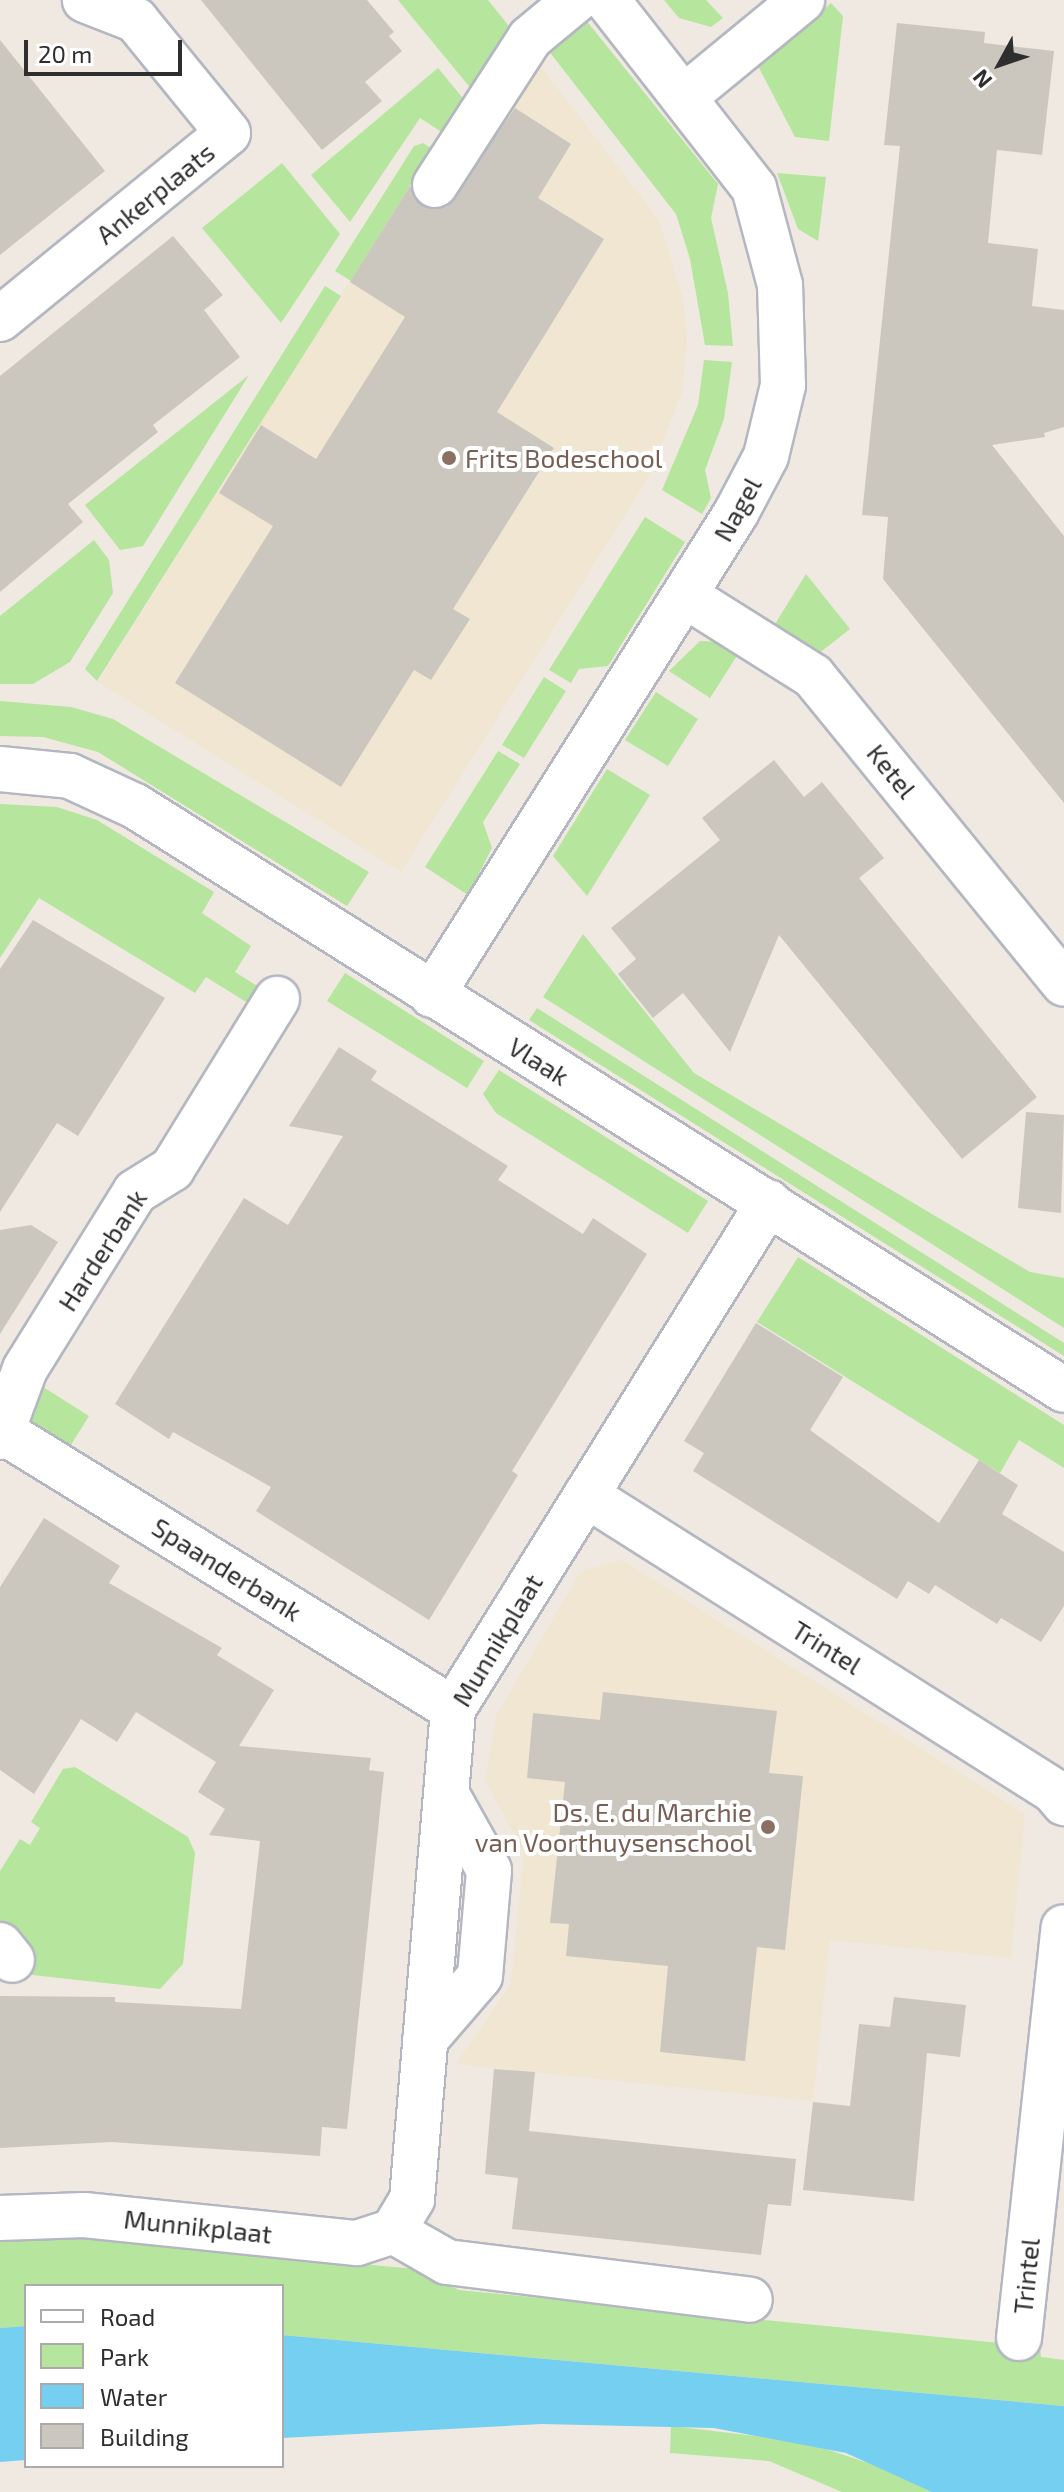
<!DOCTYPE html>
<style>
body{margin:0}
#map{position:relative;width:1064px;height:2492px;overflow:hidden;background:#efe9e1;font-family:"Exo 2",sans-serif}
div>[style]{position:absolute}
.education>*{inset:0;background:#f0e6d1}
.green>*{inset:0;background:#b6e59e}
.water>*{inset:0;background:#75cff0}
.building>*{inset:0;background:#cbc7bf}
.roads{filter:drop-shadow(2px 0 #b4b7c1) drop-shadow(-2px 0 #b4b7c1) drop-shadow(0 2px #b4b7c1) drop-shadow(0 -2px #b4b7c1)}
.minor>*{height:44px;margin:-22px;padding:0 22px;transform-origin:22px;border-radius:22px;background:#fff}
.dots>*{width:22px;height:22px;translate:-50% -50%;box-sizing:border-box;border:4px solid #fff;border-radius:50%}
span{translate:-50% -50%;white-space:nowrap;text-align:center;line-height:1.15;-webkit-text-stroke:8px #fff;paint-order:stroke}
.street-label{font-size:26px;color:#2e2e2e}
.education-label{font-size:26px;color:#785e54}
.left{translate:0 -50%;text-align:left}
.right{translate:-100% -50%;text-align:right}
.legend{position:absolute;left:24px;top:2284px;width:260px;height:184px;box-sizing:border-box;background:#fff;border:2px solid #ababab;margin:0;padding:10px 14px;list-style:none;font-size:24px;color:#2e2e2e}
.legend li{display:flex;align-items:center;gap:16px;height:40px}
.legend b{width:40px;border:2px solid #ababab}
.north{position:absolute;left:960px;top:24px;width:80px;height:80px;-webkit-text-stroke:6px #fff;paint-order:stroke;rotate:230deg;font-size:22px;font-weight:700;line-height:32px;text-align:center;color:#2e2e2e}
.north::after{content:'';display:block;margin:auto;width:28px;height:36px;background:#2e2e2e;clip-path:polygon(50% 0,100% 100%,50% 72%,0 100%)}
.scale{position:absolute;left:24px;top:40px;width:158px;height:36px;box-sizing:border-box;border:4px solid #2e2e2e;border-top:0;padding-left:10px;font-size:24px;line-height:28px;white-space:nowrap;color:#2e2e2e;-webkit-text-stroke:6px #fff;paint-order:stroke}
</style>
<div id="map">
<div class="education">
<div style="clip-path:polygon(532px 55px,659px 220px,683px 298px,687px 340px,682px 392px,647px 480px,401px 872px,98px 682px,416px 175px)"></div>
<div style="clip-path:polygon(622px 1560px,1025px 1814px,1011px 1958px,830px 1940px,813px 2101px,456px 2064px,511px 1983px,524px 1854px,485px 1780px,496px 1716px,581px 1571px)"></div>
</div>
<div class="green">
<div style="clip-path:polygon(398px 0,488px 0,516px 35px,477px 96px)"></div>
<div style="clip-path:polygon(664px 0,706px 0,723px 18px,711px 27px,679px 18px)"></div>
<div style="clip-path:polygon(831px 3px,843px 16px,829px 141px,795px 137px,757px 64px)"></div>
<div style="clip-path:polygon(581px 14px,718px 184px,711px 218px,728px 293px,733px 346px,705px 345px,690px 259px,676px 214px,544px 45px)"></div>
<div style="clip-path:polygon(438px 68px,471px 108px,451px 138px,420px 118px,350px 222px,311px 175px)"></div>
<div style="clip-path:polygon(423px 143px,441px 155px,416px 176px,351px 281px,335px 271px,414px 146px)"></div>
<div style="clip-path:polygon(282px 163px,340px 234px,281px 323px,202px 228px)"></div>
<div style="clip-path:polygon(777px 173px,826px 177px,818px 241px,798px 229px)"></div>
<div style="clip-path:polygon(325px 286px,341px 296px,97px 681px,85px 669px)"></div>
<div style="clip-path:polygon(704px 360px,732px 362px,724px 419px,705px 470px,711px 498px,702px 514px,662px 490px,698px 405px)"></div>
<div style="clip-path:polygon(249px 375px,143px 546px,120px 550px,85px 505px)"></div>
<div style="clip-path:polygon(645px 517px,685px 542px,608px 666px,579px 669px,571px 683px,549px 670px)"></div>
<div style="clip-path:polygon(94px 540px,109px 560px,113px 593px,70px 662px,33px 684px,0 684px,0 616px)"></div>
<div style="clip-path:polygon(806px 574px,850px 629px,818px 654px,775px 624px)"></div>
<div style="clip-path:polygon(700px 641px,724px 642px,740px 651px,710px 698px,669px 671px)"></div>
<div style="clip-path:polygon(544px 677px,566px 691px,524px 758px,502px 745px)"></div>
<div style="clip-path:polygon(656px 692px,698px 719px,668px 766px,625px 740px)"></div>
<div style="clip-path:polygon(0 701px,71px 707px,113px 719px,369px 872px,347px 906px,98px 752px,43px 737px,0 736px)"></div>
<div style="clip-path:polygon(498px 751px,520px 764px,483px 822px,492px 848px,468px 895px,425px 867px)"></div>
<div style="clip-path:polygon(607px 769px,650px 795px,587px 896px,553px 856px)"></div>
<div style="clip-path:polygon(0 804px,57px 807px,97px 820px,214px 892px,202px 913px,251px 946px,235px 972px,262px 989px,251px 1005px,206px 977px,195px 993px,39px 898px,0 958px)"></div>
<div style="clip-path:polygon(583px 934px,694px 1073px,1030px 1272px,1064px 1278px,1064px 1328px,543px 997px)"></div>
<div style="clip-path:polygon(345px 973px,484px 1061px,467px 1088px,327px 1001px)"></div>
<div style="clip-path:polygon(537px 1008px,1064px 1343px,1064px 1356px,529px 1020px)"></div>
<div style="clip-path:polygon(499px 1070px,708px 1201px,688px 1233px,496px 1113px,483px 1094px)"></div>
<div style="clip-path:polygon(798px 1257px,1064px 1425px,1064px 1468px,1019px 1440px,1000px 1473px,757px 1322px)"></div>
<div style="clip-path:polygon(40px 1385px,89px 1416px,69px 1448px,29px 1421px)"></div>
<div style="clip-path:polygon(75px 1767px,188px 1837px,195px 1853px,183px 1964px,160px 1989px,32px 1975px,0 1935px,0 1871px,20px 1839px,30px 1845px,40px 1828px,31px 1822px,63px 1769px)"></div>
<div style="clip-path:polygon(84px 2239px,416px 2269px,459px 2290px,1040px 2347px,1041px 2357px,1064px 2360px,1064px 2406px,282px 2335px,282px 2286px,26px 2286px,26px 2326px,0 2328px,0 2241px)"></div>
<div style="clip-path:polygon(671px 2426px,805px 2442px,889px 2470px,932px 2492px,842px 2492px,769px 2461px,670px 2453px)"></div>
</div>
<div class="water">
<div style="clip-path:polygon(26px 2326px,26px 2460px,0 2462px,0 2328px)"></div>
<div style="clip-path:polygon(282px 2335px,1064px 2406px,1064px 2492px,932px 2492px,846px 2453px,714px 2428px,542px 2424px,282px 2438px)"></div>
</div>
<div class="building">
<div style="clip-path:polygon(201px 0,367px 0,394px 32px,389px 36px,402px 51px,365px 82px,382px 101px,322px 150px)"></div>
<div style="clip-path:polygon(897px 23px,985px 32px,984px 43px,1054px 51px,1042px 155px,997px 150px,988px 243px,1038px 249px,1032px 306px,1064px 310px,1064px 427px,1044px 433px,1045px 437px,992px 445px,1064px 536px,1064px 803px,883px 579px,888px 517px,862px 515px,900px 146px,884px 145px)"></div>
<div style="clip-path:polygon(0 40px,105px 171px,0 255px)"></div>
<div style="clip-path:polygon(515px 108px,571px 144px,538px 198px,604px 239px,497px 412px,554px 448px,453px 609px,470px 619px,431px 680px,414px 670px,341px 787px,175px 683px,273px 526px,219px 493px,261px 425px,316px 459px,405px 317px,350px 282px,410px 186px,422px 206px,447px 207px)"></div>
<div style="clip-path:polygon(173px 236px,223px 295px,204px 310px,240px 357px,153px 425px,158px 432px,68px 504px,83px 522px,0 592px,0 376px)"></div>
<div style="clip-path:polygon(774px 760px,804px 797px,822px 782px,884px 858px,859px 878px,1037px 1097px,962px 1159px,779px 935px,730px 1052px,683px 993px,653px 1018px,618px 974px,636px 959px,611px 928px,720px 840px,702px 818px)"></div>
<div style="clip-path:polygon(33px 920px,165px 998px,78px 1136px,57px 1123px,0 1212px,0 969px)"></div>
<div style="clip-path:polygon(339px 1047px,377px 1071px,371px 1080px,508px 1166px,498px 1180px,583px 1234px,593px 1218px,647px 1254px,512px 1471px,518px 1475px,429px 1620px,256px 1511px,271px 1487px,173px 1432px,169px 1439px,115px 1404px,244px 1198px,288px 1225px,343px 1136px,289px 1126px)"></div>
<div style="clip-path:polygon(1026px 1112px,1064px 1115px,1061px 1213px,1018px 1208px)"></div>
<div style="clip-path:polygon(31px 1225px,58px 1242px,0 1334px,0 1230px)"></div>
<div style="clip-path:polygon(756px 1323px,843px 1377px,810px 1430px,939px 1523px,979px 1460px,1018px 1485px,1002px 1514px,1064px 1552px,1064px 1606px,1041px 1642px,1001px 1618px,997px 1624px,935px 1585px,929px 1594px,908px 1581px,897px 1599px,693px 1471px,704px 1453px,684px 1441px)"></div>
<div style="clip-path:polygon(44px 1518px,120px 1566px,109px 1583px,222px 1648px,217px 1655px,274px 1690px,239px 1746px,371px 1758px,369px 1770px,384px 1772px,347px 2129px,322px 2127px,320px 2156px,111px 2142px,0 2148px,0 1996px,115px 1997px,115px 2002px,241px 2009px,260px 1841px,209px 1835px,225px 1809px,198px 1792px,216px 1762px,136px 1712px,117px 1742px,81px 1719px,34px 1794px,0 1770px,0 1587px)"></div>
<div style="clip-path:polygon(603px 1692px,777px 1711px,769px 1773px,803px 1776px,785px 1950px,757px 1947px,745px 2061px,660px 2052px,668px 1966px,566px 1956px,569px 1924px,550px 1923px,565px 1782px,527px 1778px,533px 1713px,600px 1720px)"></div>
<div style="clip-path:polygon(894px 1997px,966px 2005px,960px 2057px,927px 2053px,914px 2201px,803px 2190px,813px 2102px,850px 2106px,859px 2024px,890px 2027px)"></div>
<div style="clip-path:polygon(494px 2069px,535px 2072px,529px 2131px,796px 2159px,791px 2206px,768px 2204px,761px 2255px,512px 2229px,518px 2178px,485px 2174px)"></div>
</div>
<div class="roads">
<div class="minor">
<div style="left:684px;top:97px;width:153px;rotate:-39.4deg"></div>
<div style="left:435px;top:185px;width:175px;rotate:-57.1deg"></div>
<div style="left:530px;top:38px;width:60px;rotate:-39.6deg"></div>
<div style="left:0;top:319px;width:294px;rotate:-39.2deg"></div>
<div style="left:228px;top:133px;width:146px;rotate:-129.2deg"></div>
<div style="left:136px;top:20px;width:55px;rotate:-158.6deg"></div>
<div style="left:686px;top:596px;width:150px;rotate:32.2deg"></div>
<div style="left:813px;top:676px;width:397px;rotate:50.8deg"></div>
<div style="left:0;top:769px;width:70px;rotate:5.7deg"></div>
<div style="left:70px;top:776px;width:72px;rotate:24.8deg"></div>
<div style="left:135px;top:806px;width:1097px;rotate:32.15deg"></div>
<div style="left:432px;top:995px;width:570px;rotate:-57.76deg"></div>
<div style="left:736px;top:513px;width:64px;rotate:-62.2deg"></div>
<div style="left:766px;top:456px;width:73px;rotate:-76.5deg"></div>
<div style="left:783px;top:385px;width:100px;rotate:-91.7deg"></div>
<div style="left:780px;top:285px;width:100px;rotate:-105deg"></div>
<div style="left:754px;top:188px;width:239px;rotate:-128deg"></div>
<div style="left:0;top:1430px;width:532px;rotate:31.63deg"></div>
<div style="left:0;top:1437px;width:72px;rotate:-69.8deg"></div>
<div style="left:25px;top:1369px;width:208px;rotate:-58.1deg"></div>
<div style="left:135px;top:1192px;width:44px;rotate:-31.9deg"></div>
<div style="left:172px;top:1169px;width:200px;rotate:-58.3deg"></div>
<div style="left:586px;top:1495px;width:554px;rotate:32.31deg"></div>
<div style="left:1054px;top:1791px;width:16px;rotate:50deg"></div>
<div style="left:0;top:1945px;width:19px;rotate:51deg"></div>
<div style="left:425px;top:2040px;width:84px;rotate:-49.3deg"></div>
<div style="left:480px;top:1976px;width:106px;rotate:-85.1deg"></div>
<div style="left:489px;top:1870px;width:88px;rotate:-119.2deg"></div>
<div style="left:0;top:2218px;width:84px;rotate:-2deg"></div>
<div style="left:84px;top:2215px;width:274px;rotate:5.9deg"></div>
<div style="left:357px;top:2243px;width:38px;rotate:-18deg"></div>
<div style="left:393px;top:2231px;width:37px;rotate:-59deg"></div>
<div style="left:412px;top:2199px;width:492px;rotate:-85.2deg"></div>
<div style="left:453px;top:1709px;width:597px;rotate:-58.07deg"></div>
<div style="left:393px;top:2231px;width:62px;rotate:29.9deg"></div>
<div style="left:447px;top:2262px;width:305px;rotate:7.1deg"></div>
<div style="left:1019px;top:2338px;width:413px;rotate:-83.8deg"></div>
</div>
</div>
<div class="dots">
<div style="left:449px;top:458px;background:#8d6e63"></div>
<div style="left:768px;top:1827px;background:#8d6e63"></div>
</div>
<div class="street-label">
<span style="left:155px;top:193px;rotate:-39deg">Ankerplaats</span>
<span style="left:737px;top:509px;rotate:-61deg">Nagel</span>
<span style="left:892px;top:771px;rotate:51deg">Ketel</span>
<span style="left:539px;top:1061px;rotate:32deg">Vlaak</span>
<span style="left:102px;top:1250px;rotate:-57deg">Harderbank</span>
<span style="left:227px;top:1569px;rotate:32deg">Spaanderbank</span>
<span style="left:497px;top:1640px;rotate:-59deg">Munnikplaat</span>
<span style="left:827px;top:1647px;rotate:32deg">Trintel</span>
<span style="left:198px;top:2226px;rotate:6deg">Munnikplaat</span>
<span style="left:1026px;top:2276px;rotate:-84deg">Trintel</span>
</div>
<div class="education-label">
<span class="left" style="left:465px;top:458px">Frits Bodeschool</span>
<span class="right" style="left:752px;top:1827px">Ds. E. du Marchie<br>van Voorthuysenschool</span>
</div>
<ul class="legend">
<li><b style="height:10px;background:#fff"></b>Road</li>
<li><b style="height:22px;background:#b6e59e"></b>Park</li>
<li><b style="height:22px;background:#75cff0"></b>Water</li>
<li><b style="height:22px;background:#cbc7bf"></b>Building</li>
</ul>
<div class="north">N</div>
<div class="scale">20 m</div>
</div>
